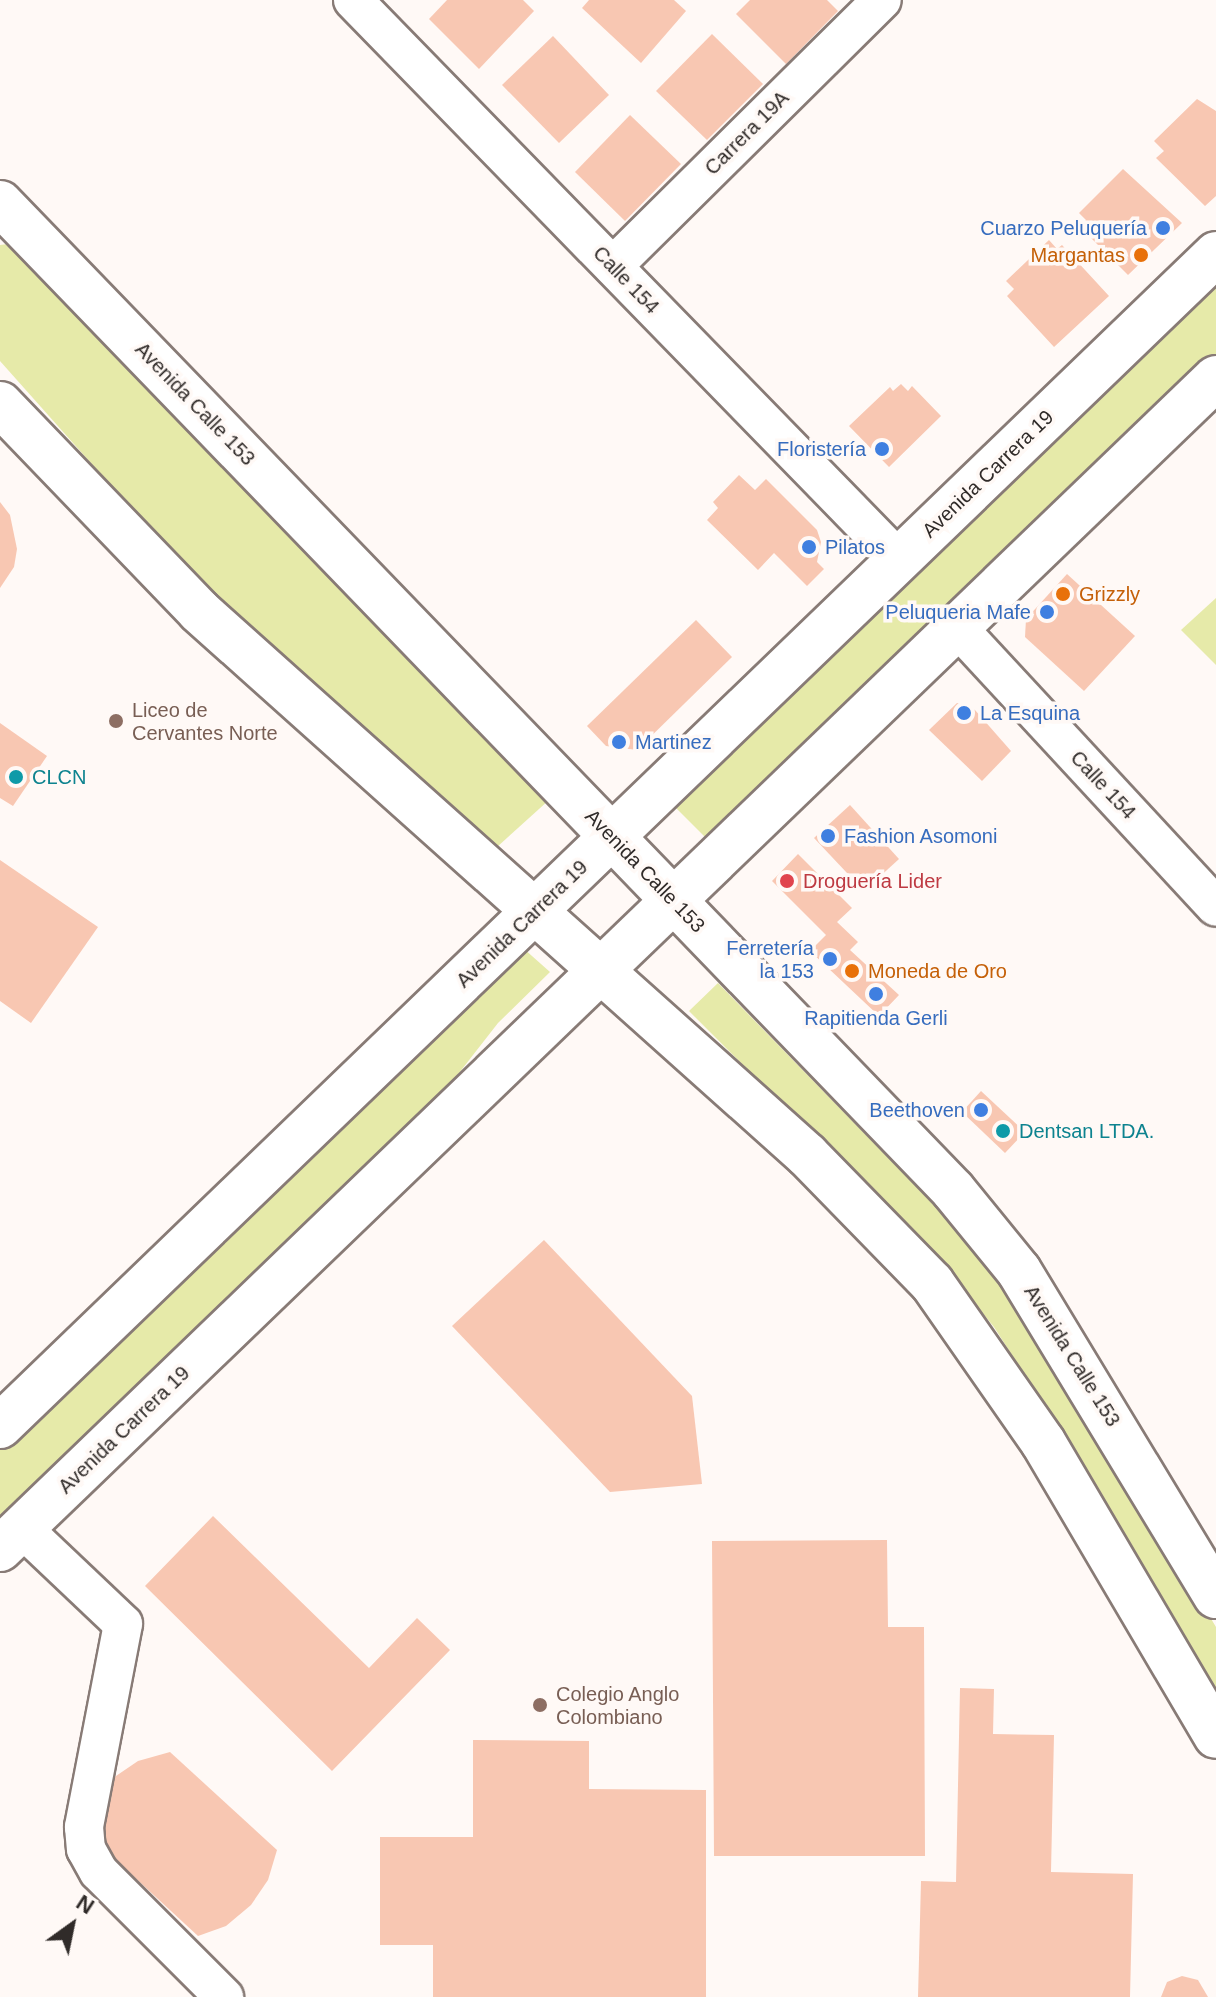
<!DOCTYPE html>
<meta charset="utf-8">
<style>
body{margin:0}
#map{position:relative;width:1216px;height:1997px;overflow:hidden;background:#fff9f6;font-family:Arial,sans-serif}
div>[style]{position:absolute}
.green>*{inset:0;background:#e6eaa9}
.building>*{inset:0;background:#f8c7b2}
.roads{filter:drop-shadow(2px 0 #887b76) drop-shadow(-2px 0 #887b76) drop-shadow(0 2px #887b76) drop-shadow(0 -2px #887b76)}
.minor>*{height:38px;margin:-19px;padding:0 19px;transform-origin:19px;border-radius:19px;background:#fff}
.major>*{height:44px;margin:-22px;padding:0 22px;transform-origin:22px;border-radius:22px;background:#fff}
.dots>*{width:22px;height:22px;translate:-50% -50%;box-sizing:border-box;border:4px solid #fff9f6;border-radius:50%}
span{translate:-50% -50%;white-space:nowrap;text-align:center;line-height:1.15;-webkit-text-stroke:7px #fff9f6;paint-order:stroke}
.street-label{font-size:20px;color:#302b29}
.shop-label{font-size:20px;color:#366cbe}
.right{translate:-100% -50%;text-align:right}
.left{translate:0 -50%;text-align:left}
.food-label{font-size:20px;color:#c56008}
.education-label{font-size:20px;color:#785e54}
.culture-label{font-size:20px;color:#0d838f}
.health-label{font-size:20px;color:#be3a42}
.north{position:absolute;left:32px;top:1885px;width:80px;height:80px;-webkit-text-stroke:6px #fff9f6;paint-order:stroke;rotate:33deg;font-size:22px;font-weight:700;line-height:32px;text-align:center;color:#302b29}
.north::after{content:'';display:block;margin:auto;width:28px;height:36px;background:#302b29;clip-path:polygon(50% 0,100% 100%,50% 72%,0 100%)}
</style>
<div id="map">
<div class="green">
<div style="clip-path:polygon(8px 244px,21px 249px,549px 800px,497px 847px,203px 589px,0 361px,0 245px)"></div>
<div style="clip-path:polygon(1216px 284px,1216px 357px,708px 840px,675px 807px)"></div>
<div style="clip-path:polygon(1216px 598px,1216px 665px,1181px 630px)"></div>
<div style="clip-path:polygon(523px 948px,550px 972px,498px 1023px,434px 1105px,0 1535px,0 1447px)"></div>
<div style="clip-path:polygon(718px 983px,968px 1240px,1020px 1301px,1216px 1627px,1216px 1702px,1072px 1449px,994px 1327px,944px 1266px,689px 1011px)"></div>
</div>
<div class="building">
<div style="clip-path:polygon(447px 0,523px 0,534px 11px,479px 69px,429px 19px)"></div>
<div style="clip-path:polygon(589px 0,674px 0,686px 11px,641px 63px,582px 8px)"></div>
<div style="clip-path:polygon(750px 0,827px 0,838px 11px,786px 64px,736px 14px)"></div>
<div style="clip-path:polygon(712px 34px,763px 84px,707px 140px,656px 91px)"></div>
<div style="clip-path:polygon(553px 36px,609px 95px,559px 143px,502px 85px)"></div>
<div style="clip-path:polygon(1197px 99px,1216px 111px,1216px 196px,1205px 206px,1156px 158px,1164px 151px,1154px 141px)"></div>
<div style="clip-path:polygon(630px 115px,681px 164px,625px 221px,575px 172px)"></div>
<div style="clip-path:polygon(1123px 169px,1182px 223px,1128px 275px,1080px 227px,1086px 220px,1079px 213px)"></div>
<div style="clip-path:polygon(1049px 240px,1057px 249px,1062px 245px,1109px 296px,1054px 347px,1007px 296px,1014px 289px,1006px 281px)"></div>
<div style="clip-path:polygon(901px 384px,908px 391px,912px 386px,941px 416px,889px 467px,849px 426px,890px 387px,893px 391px)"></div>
<div style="clip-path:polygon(739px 475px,755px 490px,766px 479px,817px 530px,821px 542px,817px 562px,824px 569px,807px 586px,774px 553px,758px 570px,707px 520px,718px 508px,713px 502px)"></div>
<div style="clip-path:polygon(0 502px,10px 515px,17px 549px,14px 567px,0 588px)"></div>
<div style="clip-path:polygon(1067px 574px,1135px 636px,1084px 691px,1025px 637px,1026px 619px)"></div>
<div style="clip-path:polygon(696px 620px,732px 657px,637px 750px,606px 746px,587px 726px)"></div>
<div style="clip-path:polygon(957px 703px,975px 710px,1011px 751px,982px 781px,929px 730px)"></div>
<div style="clip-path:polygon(0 723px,47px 756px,13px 806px,0 798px)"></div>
<div style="clip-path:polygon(850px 805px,899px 859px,864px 891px,814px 838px)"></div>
<div style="clip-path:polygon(798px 854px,852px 908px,837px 922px,858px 942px,850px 950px,899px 995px,879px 1016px,810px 951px,826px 935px,772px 881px)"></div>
<div style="clip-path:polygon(0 860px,98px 927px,31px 1023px,0 1001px)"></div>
<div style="clip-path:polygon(981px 1091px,1025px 1132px,1005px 1153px,962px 1112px)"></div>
<div style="clip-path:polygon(544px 1240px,692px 1396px,702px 1484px,610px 1492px,452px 1326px)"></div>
<div style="clip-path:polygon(213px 1516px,369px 1668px,417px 1618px,450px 1650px,332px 1771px,145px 1586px)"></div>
<div style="clip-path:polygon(887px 1540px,888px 1627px,924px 1627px,925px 1856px,714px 1856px,712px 1541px)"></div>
<div style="clip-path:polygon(960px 1688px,994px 1689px,993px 1734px,1054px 1735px,1051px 1872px,1133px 1874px,1130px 1997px,918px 1997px,921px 1881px,956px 1882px)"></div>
<div style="clip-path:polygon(473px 1740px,589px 1741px,589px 1789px,706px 1790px,706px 1997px,433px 1997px,433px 1945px,380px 1945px,380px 1837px,473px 1837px)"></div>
<div style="clip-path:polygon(170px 1752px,277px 1850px,268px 1880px,251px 1905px,226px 1926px,198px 1936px,91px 1837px,98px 1805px,113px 1778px,138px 1761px)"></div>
<div style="clip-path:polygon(1182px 1976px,1198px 1980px,1208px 1997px,1161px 1997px,1167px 1982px)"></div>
</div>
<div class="roads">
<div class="minor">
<div style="left:353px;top:0;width:782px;rotate:45.73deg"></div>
<div style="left:613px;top:266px;width:378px;rotate:-44.7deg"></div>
<div style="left:957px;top:627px;width:381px;rotate:47.2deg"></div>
<div style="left:22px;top:1528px;width:139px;rotate:43.5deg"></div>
<div style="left:123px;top:1624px;width:207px;rotate:100.9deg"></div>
<div style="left:84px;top:1827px;width:22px;rotate:85deg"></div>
<div style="left:86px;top:1849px;width:26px;rotate:61deg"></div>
<div style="left:99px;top:1872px;width:177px;rotate:45deg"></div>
</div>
<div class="major">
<div style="left:0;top:203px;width:1372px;rotate:46deg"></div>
<div style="left:953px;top:1190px;width:104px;rotate:50.8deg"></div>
<div style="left:1019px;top:1271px;width:380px;rotate:58.8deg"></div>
<div style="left:0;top:404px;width:287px;rotate:46.1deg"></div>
<div style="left:199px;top:611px;width:816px;rotate:41.82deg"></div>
<div style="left:807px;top:1155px;width:179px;rotate:45.7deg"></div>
<div style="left:932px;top:1283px;width:194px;rotate:55.1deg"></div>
<div style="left:1043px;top:1442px;width:341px;rotate:59.5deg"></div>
<div style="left:0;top:1426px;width:1689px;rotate:-43.94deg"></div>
<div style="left:0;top:1549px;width:1688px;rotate:-43.92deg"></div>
</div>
</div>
<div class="dots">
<div style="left:1163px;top:228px;background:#3f7fe0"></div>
<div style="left:1141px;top:255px;background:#e8710a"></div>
<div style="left:882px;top:449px;background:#3f7fe0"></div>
<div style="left:809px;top:547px;background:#3f7fe0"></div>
<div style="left:1063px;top:594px;background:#e8710a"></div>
<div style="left:1047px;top:612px;background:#3f7fe0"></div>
<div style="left:964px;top:713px;background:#3f7fe0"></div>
<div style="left:116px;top:721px;background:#8d6e63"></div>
<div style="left:619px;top:742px;background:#3f7fe0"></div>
<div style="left:16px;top:777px;background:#0f9aa8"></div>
<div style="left:828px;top:836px;background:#3f7fe0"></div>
<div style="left:787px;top:881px;background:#e0444e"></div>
<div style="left:830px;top:959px;background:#3f7fe0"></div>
<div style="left:852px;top:971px;background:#e8710a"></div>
<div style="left:876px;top:994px;background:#3f7fe0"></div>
<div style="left:981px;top:1110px;background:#3f7fe0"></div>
<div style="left:1003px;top:1131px;background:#0f9aa8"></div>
<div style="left:540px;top:1705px;background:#8d6e63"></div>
</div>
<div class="street-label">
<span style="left:747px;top:133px;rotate:-45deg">Carrera 19A</span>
<span style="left:626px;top:280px;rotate:46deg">Calle 154</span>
<span style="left:195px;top:404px;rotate:46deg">Avenida Calle 153</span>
<span style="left:988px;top:474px;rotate:-44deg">Avenida Carrera 19</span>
<span style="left:1103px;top:785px;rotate:47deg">Calle 154</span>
<span style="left:645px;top:871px;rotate:46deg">Avenida Calle 153</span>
<span style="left:522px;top:924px;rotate:-44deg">Avenida Carrera 19</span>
<span style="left:1072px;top:1356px;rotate:58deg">Avenida Calle 153</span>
<span style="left:124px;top:1430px;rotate:-44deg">Avenida Carrera 19</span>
</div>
<div class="shop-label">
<span class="right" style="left:1147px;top:228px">Cuarzo Peluquería</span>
<span class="right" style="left:866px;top:449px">Floristería</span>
<span class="left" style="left:825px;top:547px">Pilatos</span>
<span class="right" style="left:1031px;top:612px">Peluqueria Mafe</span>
<span class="left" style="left:980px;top:713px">La Esquina</span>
<span class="left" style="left:635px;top:742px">Martinez</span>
<span class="left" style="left:844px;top:836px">Fashion Asomoni</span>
<span class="right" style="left:814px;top:960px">Ferretería<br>la 153</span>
<span style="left:876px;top:1018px">Rapitienda Gerli</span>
<span class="right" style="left:965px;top:1110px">Beethoven</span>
</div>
<div class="food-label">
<span class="right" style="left:1125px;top:255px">Margantas</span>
<span class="left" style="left:1079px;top:594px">Grizzly</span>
<span class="left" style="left:868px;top:971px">Moneda de Oro</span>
</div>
<div class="education-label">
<span class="left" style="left:132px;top:722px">Liceo de<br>Cervantes Norte</span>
<span class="left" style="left:556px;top:1706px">Colegio Anglo<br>Colombiano</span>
</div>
<div class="culture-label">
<span class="left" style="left:32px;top:777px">CLCN</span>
<span class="left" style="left:1019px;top:1131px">Dentsan LTDA.</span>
</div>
<div class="health-label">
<span class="left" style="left:803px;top:881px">Droguería Lider</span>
</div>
<div class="north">N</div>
</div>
